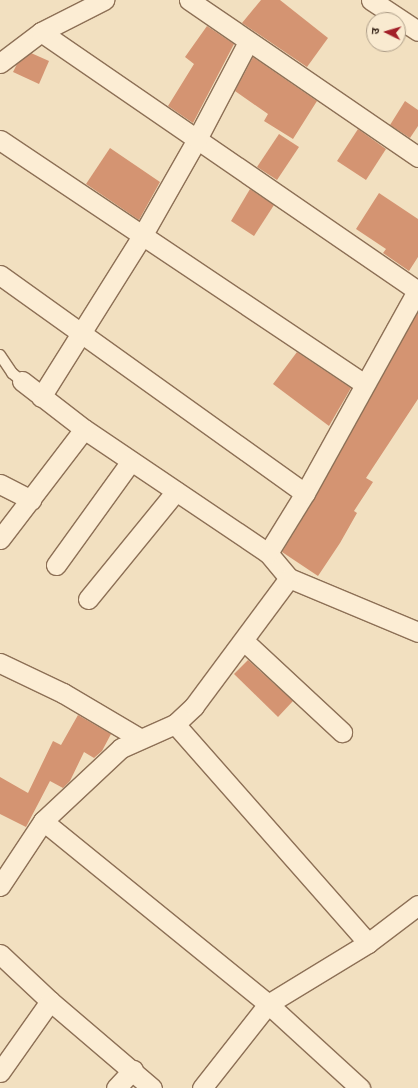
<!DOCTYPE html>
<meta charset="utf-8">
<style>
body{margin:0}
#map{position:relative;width:418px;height:1088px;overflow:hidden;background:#f2e0c0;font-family:"Times New Roman","Noto Sans Devanagari",serif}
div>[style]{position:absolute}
.building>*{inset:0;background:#d49472}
.roads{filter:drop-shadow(1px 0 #8d7056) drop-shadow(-1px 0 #8d7056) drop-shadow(0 1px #8d7056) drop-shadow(0 -1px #8d7056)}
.lane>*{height:10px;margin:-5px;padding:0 5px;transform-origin:5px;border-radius:5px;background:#fcedd4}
.street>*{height:19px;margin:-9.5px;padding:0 9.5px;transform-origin:9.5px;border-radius:9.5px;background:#fcedd4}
span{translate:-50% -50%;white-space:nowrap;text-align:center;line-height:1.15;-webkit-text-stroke:3px #f9ead0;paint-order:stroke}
.north{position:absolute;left:366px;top:12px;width:40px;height:40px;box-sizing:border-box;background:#f9ead0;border:1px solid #ad9d88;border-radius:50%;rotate:275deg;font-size:11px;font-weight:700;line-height:16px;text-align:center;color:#3b291c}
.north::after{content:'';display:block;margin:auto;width:14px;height:18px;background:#a22029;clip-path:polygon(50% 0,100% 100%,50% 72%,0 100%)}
</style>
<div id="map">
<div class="building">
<div style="clip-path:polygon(261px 0,280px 0,328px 38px,307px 67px,242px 23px)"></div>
<div style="clip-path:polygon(207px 26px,234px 44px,193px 123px,168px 106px,194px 64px,185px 57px)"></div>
<div style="clip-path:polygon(31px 53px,49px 61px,39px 84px,13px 72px,17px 64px)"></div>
<div style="clip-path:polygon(253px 57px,317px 101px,293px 139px,264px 121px,268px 114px,235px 91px)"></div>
<div style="clip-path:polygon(405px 101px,418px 110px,418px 126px,410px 138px,390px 125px)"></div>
<div style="clip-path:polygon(358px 129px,386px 149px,366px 180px,337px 161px)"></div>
<div style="clip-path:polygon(279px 134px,299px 147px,277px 180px,257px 167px)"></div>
<div style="clip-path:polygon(110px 148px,160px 182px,139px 220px,86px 184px)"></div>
<div style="clip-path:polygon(250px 189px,274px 205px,254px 236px,231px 221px)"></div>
<div style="clip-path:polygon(379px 193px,418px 219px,418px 257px,409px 271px,383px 253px,386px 249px,356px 229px)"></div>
<div style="clip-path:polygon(418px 312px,418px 399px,366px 478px,373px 482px,354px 511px,357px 513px,340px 543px,318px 576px,282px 552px,315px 498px)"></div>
<div style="clip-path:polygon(297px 352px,351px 388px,329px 426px,273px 384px)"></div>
<div style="clip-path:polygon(248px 660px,293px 701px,278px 717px,234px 674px)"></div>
<div style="clip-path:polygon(78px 715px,111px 734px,102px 751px,94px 758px,84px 752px,70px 781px,63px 788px,50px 781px,26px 827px,0 814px,0 777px,28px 793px,53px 741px,61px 745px)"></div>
</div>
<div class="roads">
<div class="lane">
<div style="left:0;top:355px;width:22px;rotate:56deg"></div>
<div style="left:12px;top:373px;width:13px;rotate:39deg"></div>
</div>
<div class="street">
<div style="left:189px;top:0;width:278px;rotate:34.4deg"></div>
<div style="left:371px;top:0;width:56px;rotate:33.4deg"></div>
<div style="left:41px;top:32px;width:456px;rotate:34.5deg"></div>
<div style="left:0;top:63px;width:51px;rotate:-37.1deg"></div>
<div style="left:41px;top:32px;width:71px;rotate:-26.9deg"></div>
<div style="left:0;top:140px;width:437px;rotate:33.8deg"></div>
<div style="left:0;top:275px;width:375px;rotate:35.6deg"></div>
<div style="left:22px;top:381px;width:78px;rotate:37.7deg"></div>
<div style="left:84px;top:429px;width:222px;rotate:34deg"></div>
<div style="left:268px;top:553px;width:33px;rotate:50deg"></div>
<div style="left:289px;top:578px;width:140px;rotate:22.7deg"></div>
<div style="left:41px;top:397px;width:190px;rotate:-57.9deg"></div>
<div style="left:142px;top:236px;width:112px;rotate:-60.4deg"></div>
<div style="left:197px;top:139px;width:110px;rotate:-62.3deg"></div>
<div style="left:0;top:484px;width:35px;rotate:27deg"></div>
<div style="left:0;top:539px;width:138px;rotate:-52.6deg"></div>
<div style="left:268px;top:553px;width:70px;rotate:-58.3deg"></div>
<div style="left:305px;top:493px;width:233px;rotate:-61deg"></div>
<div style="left:56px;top:565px;width:128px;rotate:-54.2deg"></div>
<div style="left:88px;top:599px;width:139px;rotate:-50.8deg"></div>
<div style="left:244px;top:641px;width:134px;rotate:42.9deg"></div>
<div style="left:0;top:663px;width:70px;rotate:25.5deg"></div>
<div style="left:63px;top:693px;width:88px;rotate:30.6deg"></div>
<div style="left:175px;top:724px;width:292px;rotate:48.6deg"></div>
<div style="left:43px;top:821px;width:290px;rotate:39.1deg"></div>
<div style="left:268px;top:1004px;width:125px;rotate:42.4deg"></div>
<div style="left:0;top:886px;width:78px;rotate:-56.5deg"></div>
<div style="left:43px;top:821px;width:107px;rotate:-43.1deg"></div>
<div style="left:121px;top:748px;width:59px;rotate:-24deg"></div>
<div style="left:175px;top:724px;width:26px;rotate:-43deg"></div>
<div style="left:194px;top:706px;width:159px;rotate:-53.4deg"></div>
<div style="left:0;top:954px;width:69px;rotate:43.2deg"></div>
<div style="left:50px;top:1001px;width:134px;rotate:40.5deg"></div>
<div style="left:0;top:1072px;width:87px;rotate:-54.8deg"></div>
<div style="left:116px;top:1088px;width:25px;rotate:-47deg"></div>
<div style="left:202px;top:1088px;width:107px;rotate:-51.8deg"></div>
<div style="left:268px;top:1004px;width:117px;rotate:-31.4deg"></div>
<div style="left:368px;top:943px;width:63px;rotate:-37.2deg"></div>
</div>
</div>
<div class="north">उ</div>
</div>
